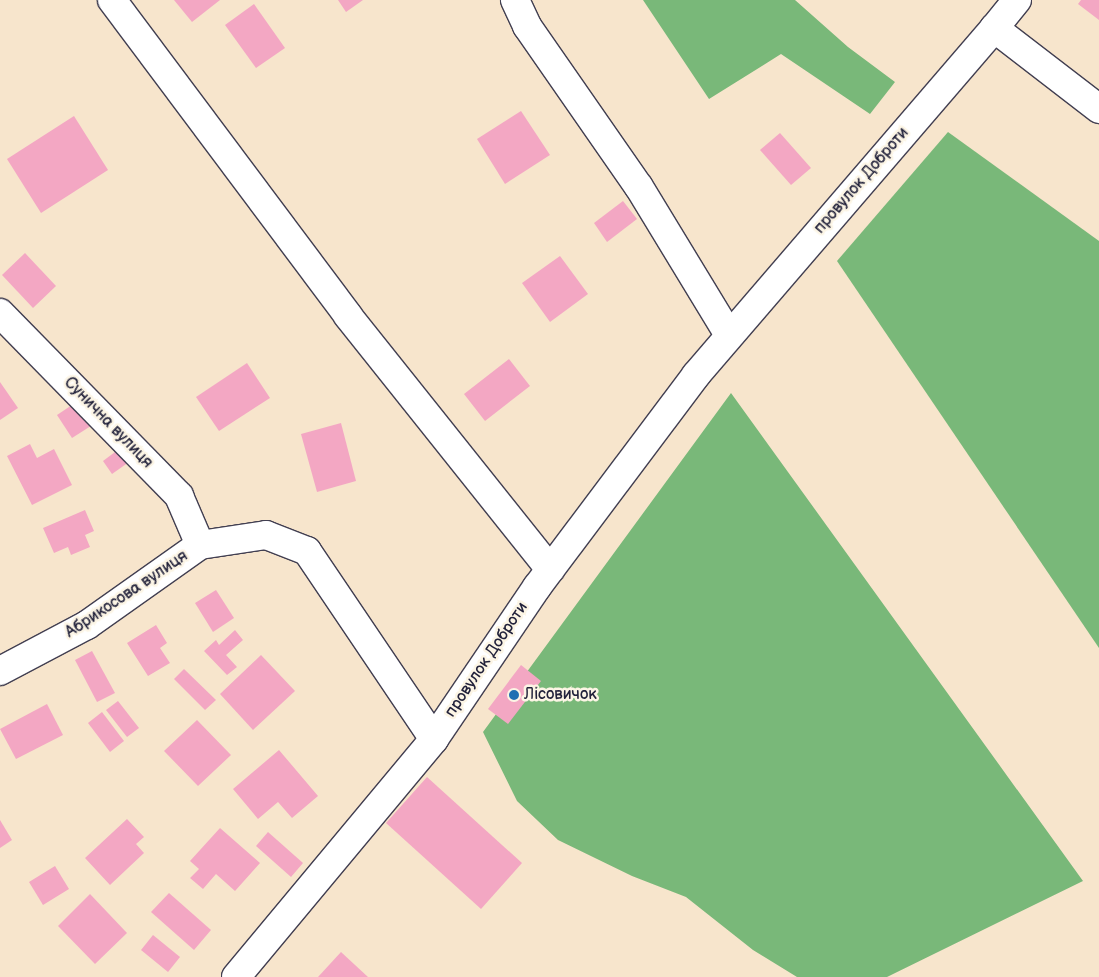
<!DOCTYPE html>
<meta charset="utf-8">
<style>
body{margin:0}
#map{position:relative;width:1099px;height:977px;overflow:hidden;background:#f7e5cc;font-family:"Balsamiq Sans",sans-serif}
div>[style]{position:absolute}
.forest>*{inset:0;background:#79b879}
.building>*{inset:0;background:#f3a7c3}
.roads{filter:drop-shadow(1px 0 #423f51) drop-shadow(-1px 0 #423f51) drop-shadow(0 1px #423f51) drop-shadow(0 -1px #423f51)}
.minor>*{height:28px;margin:-14px;padding:0 14px;transform-origin:14px;border-radius:14px;background:#fff}
.dots>*{width:14px;height:14px;translate:-50% -50%;box-sizing:border-box;border:2px solid #fcf5e5;border-radius:50%}
span{translate:-50% -50%;white-space:nowrap;text-align:center;line-height:1.15;-webkit-text-stroke:5px #fcf5e5;paint-order:stroke}
.street-label{font-size:16px;color:#22223b}
.poi-label{font-size:16px;color:#22223b}
.left{translate:0 -50%;text-align:left}
</style>
<div id="map">
<div class="forest">
<div style="clip-path:polygon(643px 0,795px 0,848px 47px,895px 82px,870px 114px,781px 54px,709px 99px)"></div>
<div style="clip-path:polygon(948px 132px,1099px 241px,1099px 648px,837px 261px)"></div>
<div style="clip-path:polygon(731px 393px,1083px 881px,887px 977px,797px 977px,753px 950px,686px 897px,632px 876px,558px 840px,517px 801px,483px 732px)"></div>
</div>
<div class="building">
<div style="clip-path:polygon(174px 0,220px 0,192px 22px)"></div>
<div style="clip-path:polygon(338px 0,363px 0,346px 12px)"></div>
<div style="clip-path:polygon(1081px 0,1099px 0,1099px 20px,1078px 4px)"></div>
<div style="clip-path:polygon(254px 4px,285px 48px,256px 68px,225px 25px)"></div>
<div style="clip-path:polygon(521px 111px,550px 155px,505px 184px,477px 139px)"></div>
<div style="clip-path:polygon(74px 116px,108px 170px,41px 213px,7px 159px)"></div>
<div style="clip-path:polygon(780px 133px,811px 168px,791px 185px,760px 150px)"></div>
<div style="clip-path:polygon(623px 201px,637px 219px,607px 242px,594px 223px)"></div>
<div style="clip-path:polygon(25px 253px,56px 286px,33px 308px,2px 275px)"></div>
<div style="clip-path:polygon(560px 256px,588px 294px,550px 322px,522px 283px)"></div>
<div style="clip-path:polygon(509px 359px,530px 386px,485px 421px,464px 394px)"></div>
<div style="clip-path:polygon(247px 363px,270px 398px,219px 431px,196px 397px)"></div>
<div style="clip-path:polygon(0 382px,18px 408px,0 420px)"></div>
<div style="clip-path:polygon(78px 401px,94px 424px,72px 438px,57px 415px)"></div>
<div style="clip-path:polygon(341px 423px,356px 481px,317px 492px,301px 434px)"></div>
<div style="clip-path:polygon(30px 444px,37px 458px,54px 449px,72px 485px,32px 505px,7px 456px)"></div>
<div style="clip-path:polygon(119px 449px,129px 462px,112px 474px,103px 461px)"></div>
<div style="clip-path:polygon(85px 510px,94px 531px,85px 535px,90px 547px,71px 555px,68px 547px,54px 553px,43px 528px)"></div>
<div style="clip-path:polygon(216px 590px,234px 618px,213px 632px,195px 603px)"></div>
<div style="clip-path:polygon(156px 625px,167px 643px,160px 648px,170px 663px,148px 676px,127px 643px)"></div>
<div style="clip-path:polygon(235px 630px,243px 640px,226px 655px,237px 667px,227px 675px,204px 651px,216px 640px,219px 645px)"></div>
<div style="clip-path:polygon(92px 651px,115px 693px,97px 702px,75px 660px)"></div>
<div style="clip-path:polygon(261px 655px,295px 691px,253px 730px,220px 694px)"></div>
<div style="clip-path:polygon(521px 665px,541px 681px,508px 724px,488px 709px)"></div>
<div style="clip-path:polygon(184px 669px,216px 700px,205px 710px,174px 679px)"></div>
<div style="clip-path:polygon(118px 701px,139px 728px,127px 737px,106px 710px)"></div>
<div style="clip-path:polygon(47px 704px,63px 735px,16px 759px,0 729px)"></div>
<div style="clip-path:polygon(102px 712px,124px 741px,110px 752px,88px 723px)"></div>
<div style="clip-path:polygon(197px 720px,231px 755px,198px 786px,164px 751px)"></div>
<div style="clip-path:polygon(279px 750px,318px 796px,292px 818px,278px 802px,258px 819px,233px 789px)"></div>
<div style="clip-path:polygon(427px 777px,522px 863px,481px 909px,386px 823px)"></div>
<div style="clip-path:polygon(127px 819px,144px 837px,136px 844px,144px 853px,110px 885px,85px 858px)"></div>
<div style="clip-path:polygon(0 820px,12px 840px,0 848px)"></div>
<div style="clip-path:polygon(220px 828px,260px 863px,235px 891px,216px 874px,203px 889px,190px 878px,199px 869px,190px 861px)"></div>
<div style="clip-path:polygon(268px 832px,303px 863px,291px 877px,256px 846px)"></div>
<div style="clip-path:polygon(55px 866px,69px 889px,43px 905px,29px 882px)"></div>
<div style="clip-path:polygon(169px 893px,211px 930px,194px 950px,151px 912px)"></div>
<div style="clip-path:polygon(90px 894px,127px 933px,95px 964px,58px 926px)"></div>
<div style="clip-path:polygon(153px 935px,180px 957px,168px 972px,141px 950px)"></div>
<div style="clip-path:polygon(341px 952px,368px 977px,318px 977px)"></div>
</div>
<div class="roads">
<div class="minor">
<div style="left:112px;top:0;width:394px;rotate:53.2deg"></div>
<div style="left:348px;top:316px;width:324px;rotate:51.4deg"></div>
<div style="left:515px;top:0;width:29px;rotate:65deg"></div>
<div style="left:527px;top:26px;width:196px;rotate:55.2deg"></div>
<div style="left:639px;top:187px;width:173px;rotate:58.7deg"></div>
<div style="left:1017px;top:0;width:36px;rotate:129deg"></div>
<div style="left:994px;top:28px;width:133px;rotate:37.6deg"></div>
<div style="left:0;top:313px;width:256px;rotate:45.6deg"></div>
<div style="left:179px;top:496px;width:53px;rotate:66.8deg"></div>
<div style="left:0;top:671px;width:98px;rotate:-27.9deg"></div>
<div style="left:87px;top:625px;width:138px;rotate:-35.3deg"></div>
<div style="left:200px;top:545px;width:67px;rotate:-8.6deg"></div>
<div style="left:266px;top:535px;width:44px;rotate:21.3deg"></div>
<div style="left:307px;top:551px;width:227px;rotate:56deg"></div>
<div style="left:236px;top:977px;width:310px;rotate:-50.2deg"></div>
<div style="left:434px;top:739px;width:184px;rotate:-55.9deg"></div>
<div style="left:537px;top:587px;width:265px;rotate:-53.1deg"></div>
<div style="left:696px;top:375px;width:457px;rotate:-49.3deg"></div>
</div>
</div>
<div class="dots">
<div style="left:514px;top:695px;background:#1f6fb2"></div>
</div>
<div class="street-label">
<span style="left:862px;top:181px;rotate:-49deg">провулок Доброти</span>
<span style="left:108px;top:423px;rotate:46deg">Сунична вулиця</span>
<span style="left:127px;top:595px;rotate:-34deg">Абрикосова вулиця</span>
<span style="left:487px;top:660px;rotate:-56deg">провулок Доброти</span>
</div>
<div class="poi-label">
<span class="left" style="left:524px;top:695px">Лісовичок</span>
</div>
</div>
